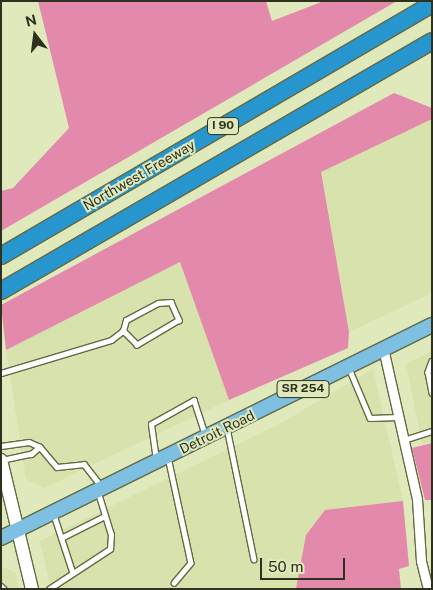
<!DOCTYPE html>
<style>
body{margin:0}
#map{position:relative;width:433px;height:590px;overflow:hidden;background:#e0e9bc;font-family:"Public Sans",sans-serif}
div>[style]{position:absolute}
.built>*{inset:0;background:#d8e2ad}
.forest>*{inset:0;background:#e389ab}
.roads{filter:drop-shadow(1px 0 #636941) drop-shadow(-1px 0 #636941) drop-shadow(0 1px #636941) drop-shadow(0 -1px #636941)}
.lane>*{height:4.5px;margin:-2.25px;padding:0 2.25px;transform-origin:2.25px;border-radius:2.25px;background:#fff}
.street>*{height:9px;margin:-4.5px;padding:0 4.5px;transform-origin:4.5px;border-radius:4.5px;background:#fff}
.secondary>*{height:12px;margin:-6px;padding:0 6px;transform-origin:6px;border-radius:6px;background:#fff}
.primary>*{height:14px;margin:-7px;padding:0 7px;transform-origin:7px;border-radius:7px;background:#7dc0e2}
.highway>*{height:16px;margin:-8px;padding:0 8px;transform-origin:8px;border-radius:8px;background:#2796ce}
span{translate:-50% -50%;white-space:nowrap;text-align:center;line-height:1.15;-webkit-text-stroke:4px #e0e9bc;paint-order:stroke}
.shield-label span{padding:1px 4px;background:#e0e9bc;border:1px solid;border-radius:4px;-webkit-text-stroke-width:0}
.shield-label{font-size:12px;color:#2e3120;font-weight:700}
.street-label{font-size:14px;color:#2e3120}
.frame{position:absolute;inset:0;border:2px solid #2e3120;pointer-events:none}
.north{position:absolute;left:10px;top:10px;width:50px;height:50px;-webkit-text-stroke:4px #e0e9bc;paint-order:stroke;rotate:345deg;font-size:14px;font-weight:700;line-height:20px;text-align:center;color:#2e3120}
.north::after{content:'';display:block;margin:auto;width:18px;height:22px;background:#2e3120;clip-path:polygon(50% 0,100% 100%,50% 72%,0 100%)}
.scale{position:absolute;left:260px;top:558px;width:85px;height:22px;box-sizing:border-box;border:2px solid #2e3120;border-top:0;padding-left:6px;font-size:15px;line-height:18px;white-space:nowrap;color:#2e3120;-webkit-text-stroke:4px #e0e9bc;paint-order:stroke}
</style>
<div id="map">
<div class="built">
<div style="clip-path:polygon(432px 119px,432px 293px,349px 332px,320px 172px)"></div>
<div style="clip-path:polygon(180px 262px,229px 400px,44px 488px,26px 479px,6px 350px)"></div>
<div style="clip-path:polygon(432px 351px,432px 442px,422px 444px,406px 364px)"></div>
<div style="clip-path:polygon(373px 369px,402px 496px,409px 566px,320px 589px,51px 589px,40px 541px,283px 422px)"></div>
<div style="clip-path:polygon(1px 566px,16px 573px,19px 589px,1px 589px)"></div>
</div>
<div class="forest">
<div style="clip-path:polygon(38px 1px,266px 1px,272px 21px,324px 1px,397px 1px,1px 231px,1px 191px,13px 188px,69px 128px)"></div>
<div style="clip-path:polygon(394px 93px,432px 108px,432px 119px,321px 172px,349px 332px,348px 348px,229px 400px,180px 262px,6px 350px,1px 305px)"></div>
<div style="clip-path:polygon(432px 443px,432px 500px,425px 500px,412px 448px)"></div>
<div style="clip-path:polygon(403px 501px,409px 566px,399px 569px,401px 589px,296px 589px,306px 535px,325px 510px)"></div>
</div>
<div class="roads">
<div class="lane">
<div style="left:432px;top:361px;width:12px;rotate:110deg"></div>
<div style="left:428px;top:372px;width:21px;rotate:79deg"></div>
<div style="left:349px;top:368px;width:54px;rotate:67.2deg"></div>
<div style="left:370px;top:418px;width:28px;rotate:-2deg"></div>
<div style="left:1px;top:373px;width:115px;rotate:-16.7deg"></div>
<div style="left:111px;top:340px;width:15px;rotate:-37deg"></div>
<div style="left:123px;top:331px;width:11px;rotate:-75deg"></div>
<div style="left:126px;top:320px;width:36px;rotate:-28deg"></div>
<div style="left:158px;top:303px;width:13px;rotate:-4deg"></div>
<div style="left:171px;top:302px;width:20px;rotate:66deg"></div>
<div style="left:179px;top:320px;width:49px;rotate:149.2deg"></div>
<div style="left:137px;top:345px;width:20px;rotate:-135deg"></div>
<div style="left:227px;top:428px;width:134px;rotate:78.4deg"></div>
<div style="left:404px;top:440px;width:29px;rotate:-18deg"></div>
<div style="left:1px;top:446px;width:28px;rotate:-8deg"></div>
<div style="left:29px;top:442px;width:12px;rotate:24deg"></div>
<div style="left:40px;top:447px;width:11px;rotate:139deg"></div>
<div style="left:32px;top:454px;width:30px;rotate:168deg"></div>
<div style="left:40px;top:447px;width:26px;rotate:50deg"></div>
<div style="left:57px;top:467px;width:27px;rotate:-6deg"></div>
<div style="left:84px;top:464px;width:28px;rotate:52deg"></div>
<div style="left:168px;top:457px;width:108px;rotate:77.8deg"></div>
<div style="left:191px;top:563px;width:26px;rotate:130deg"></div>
<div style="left:156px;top:460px;width:36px;rotate:-98deg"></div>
<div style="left:151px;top:424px;width:49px;rotate:-29.2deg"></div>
<div style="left:194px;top:400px;width:36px;rotate:72deg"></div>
<div style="left:54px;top:515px;width:61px;rotate:71.9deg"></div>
<div style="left:61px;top:538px;width:49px;rotate:-26.6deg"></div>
<div style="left:1px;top:586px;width:4px;rotate:45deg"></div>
<div style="left:49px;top:589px;width:73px;rotate:-33.3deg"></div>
<div style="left:110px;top:549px;width:14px;rotate:-86deg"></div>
<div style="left:111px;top:535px;width:44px;rotate:-107.2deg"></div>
</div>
<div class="street">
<div style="left:383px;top:348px;width:155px;rotate:77.3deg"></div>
<div style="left:417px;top:499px;width:62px;rotate:86.3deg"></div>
<div style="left:421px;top:561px;width:29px;rotate:76deg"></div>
</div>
<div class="secondary">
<div style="left:1px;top:460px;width:133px;rotate:76.5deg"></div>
</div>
<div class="primary">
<div style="left:1px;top:538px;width:481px;rotate:-26.3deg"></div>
</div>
<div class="highway">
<div style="left:1px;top:256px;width:499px;rotate:-30.3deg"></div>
<div style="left:1px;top:291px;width:498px;rotate:-30.1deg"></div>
</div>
</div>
<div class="shield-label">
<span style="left:223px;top:126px">I 90</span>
<span style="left:303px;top:389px">SR 254</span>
</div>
<div class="street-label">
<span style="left:139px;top:175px;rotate:-30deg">Northwest Freeway</span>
<span style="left:217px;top:432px;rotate:-26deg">Detroit Road</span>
</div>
<div class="frame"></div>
<div class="north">N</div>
<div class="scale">50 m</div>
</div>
